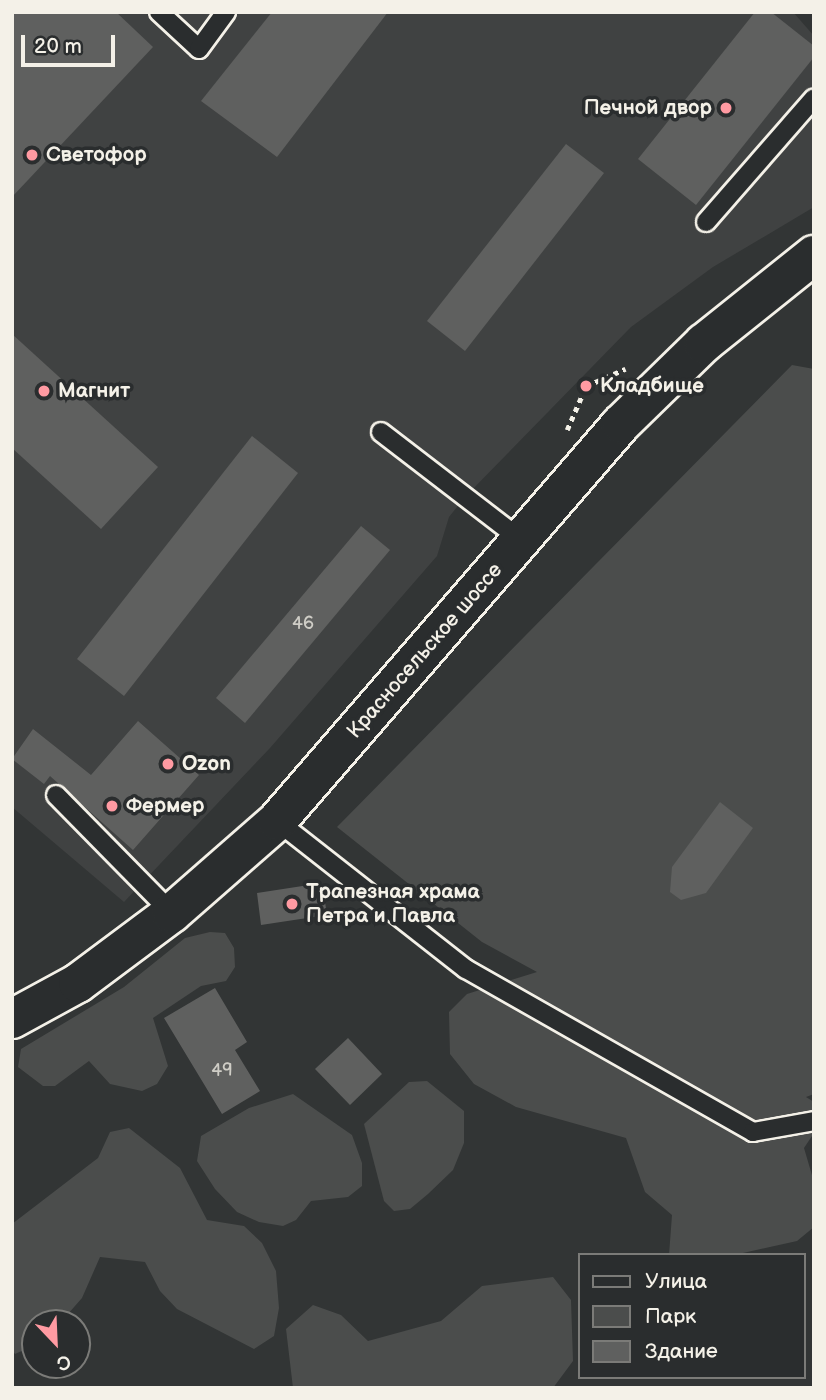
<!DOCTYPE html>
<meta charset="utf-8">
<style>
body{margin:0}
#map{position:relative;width:826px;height:1400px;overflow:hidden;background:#323535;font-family:"Balsamiq Sans",sans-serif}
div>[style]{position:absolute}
.built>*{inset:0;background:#404242}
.green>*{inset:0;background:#4b4d4c}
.building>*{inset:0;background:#5f605f}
.path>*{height:4.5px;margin-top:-2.25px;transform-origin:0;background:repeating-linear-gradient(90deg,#f4f1e8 0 5px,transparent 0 10px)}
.roads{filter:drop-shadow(2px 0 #f4f1e8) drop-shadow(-2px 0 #f4f1e8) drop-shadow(0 2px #f4f1e8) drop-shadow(0 -2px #f4f1e8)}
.service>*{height:18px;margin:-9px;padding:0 9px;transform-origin:9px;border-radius:9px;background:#2a2d2e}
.secondary>*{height:38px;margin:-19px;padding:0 19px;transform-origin:19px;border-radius:19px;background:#2a2d2e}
.dots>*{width:19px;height:19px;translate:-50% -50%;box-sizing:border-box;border:4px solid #2a2d2e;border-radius:50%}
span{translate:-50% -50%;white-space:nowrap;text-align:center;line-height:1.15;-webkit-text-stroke:7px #2a2d2e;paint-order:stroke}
.number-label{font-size:18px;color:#cfcdc6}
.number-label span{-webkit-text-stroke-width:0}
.poi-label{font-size:21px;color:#f4f1e8;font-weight:700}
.right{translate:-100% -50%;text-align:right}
.left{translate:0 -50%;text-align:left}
.street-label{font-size:21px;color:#f4f1e8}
.frame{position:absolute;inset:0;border:14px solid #f4f1e8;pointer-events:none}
.legend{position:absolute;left:578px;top:1253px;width:228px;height:126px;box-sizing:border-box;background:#2a2d2e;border:2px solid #7b7b78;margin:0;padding:9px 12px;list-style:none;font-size:21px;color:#f4f1e8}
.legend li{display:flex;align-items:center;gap:14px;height:35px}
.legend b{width:35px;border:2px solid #7b7b78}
.north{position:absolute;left:21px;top:1309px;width:70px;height:70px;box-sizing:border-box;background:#2a2d2e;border:2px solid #7b7b78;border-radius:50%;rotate:157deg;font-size:19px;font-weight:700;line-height:28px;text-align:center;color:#f4f1e8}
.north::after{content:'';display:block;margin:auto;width:24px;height:32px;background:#ff9aa2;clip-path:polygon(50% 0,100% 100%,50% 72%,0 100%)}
.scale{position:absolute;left:21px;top:35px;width:94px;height:32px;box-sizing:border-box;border:4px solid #f4f1e8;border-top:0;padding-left:9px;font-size:21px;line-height:24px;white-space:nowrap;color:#f4f1e8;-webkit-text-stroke:5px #2a2d2e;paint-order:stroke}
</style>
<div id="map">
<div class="built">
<div style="clip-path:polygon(12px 12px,793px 12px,814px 36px,814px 207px,713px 267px,631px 327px,465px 497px,449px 517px,437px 556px,270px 748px,124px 902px,12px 807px)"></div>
</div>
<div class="green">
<div style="clip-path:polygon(792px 365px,814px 369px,814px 1094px,806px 1097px,814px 1102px,814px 1133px,804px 1148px,814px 1182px,814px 1227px,797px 1241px,734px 1255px,669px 1255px,672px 1215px,645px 1192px,626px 1138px,516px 1107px,474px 1084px,450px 1054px,449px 1012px,467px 994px,537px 972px,482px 942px,337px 827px)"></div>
<div style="clip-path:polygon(210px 932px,225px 933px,234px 948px,235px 967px,226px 981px,201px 986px,153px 1018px,168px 1066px,157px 1084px,142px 1091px,110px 1084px,89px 1061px,55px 1086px,43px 1086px,18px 1067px,21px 1049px,124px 987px,185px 938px)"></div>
<div style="clip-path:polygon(427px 1081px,464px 1111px,464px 1143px,453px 1170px,428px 1194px,410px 1209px,394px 1211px,384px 1201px,364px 1124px,409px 1082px)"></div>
<div style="clip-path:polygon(293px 1094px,352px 1135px,362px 1163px,362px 1186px,348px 1197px,311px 1201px,296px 1220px,283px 1226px,259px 1222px,237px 1212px,215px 1189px,197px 1161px,201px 1136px,249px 1108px)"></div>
<div style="clip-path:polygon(129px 1128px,180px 1168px,207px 1220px,244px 1226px,262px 1243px,276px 1271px,279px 1308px,274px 1336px,254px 1349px,177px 1309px,160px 1291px,145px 1262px,100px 1257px,82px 1298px,60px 1323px,35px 1323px,35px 1345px,15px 1354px,12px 1350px,12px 1224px,98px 1158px,110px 1132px)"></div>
<div style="clip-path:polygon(553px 1277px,571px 1300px,573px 1361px,553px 1388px,293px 1388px,286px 1329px,313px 1305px,341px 1315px,368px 1341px,441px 1321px,482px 1286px)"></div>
</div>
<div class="building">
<div style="clip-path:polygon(12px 12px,116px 12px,153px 47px,12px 197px)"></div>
<div style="clip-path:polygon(272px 12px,388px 12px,277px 157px,201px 101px)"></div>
<div style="clip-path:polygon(755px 12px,771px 12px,814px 46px,814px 57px,696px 205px,638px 159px)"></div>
<div style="clip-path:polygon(566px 144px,604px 173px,465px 351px,427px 321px)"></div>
<div style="clip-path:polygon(12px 334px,158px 467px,101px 529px,12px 448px)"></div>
<div style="clip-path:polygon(252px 436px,298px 473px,124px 696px,77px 659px)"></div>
<div style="clip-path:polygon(361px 526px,390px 550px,245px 723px,216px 698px)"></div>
<div style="clip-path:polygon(138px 721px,199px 775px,133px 850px,50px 776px,44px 784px,12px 759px,33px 729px,91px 775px)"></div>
<div style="clip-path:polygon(720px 802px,753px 828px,706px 893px,681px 900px,670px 892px,672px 867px)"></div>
<div style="clip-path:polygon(322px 883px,327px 915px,261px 925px,257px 893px)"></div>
<div style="clip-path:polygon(215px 988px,247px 1042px,235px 1050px,260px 1091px,222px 1114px,164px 1018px)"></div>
<div style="clip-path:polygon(348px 1038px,382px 1074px,350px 1105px,315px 1069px)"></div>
</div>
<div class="path">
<div style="left:567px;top:430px;width:48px;rotate:-66.6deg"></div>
<div style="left:586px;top:386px;width:43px;rotate:-23.6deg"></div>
</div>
<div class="roads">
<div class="service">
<div style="left:159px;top:12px;width:54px;rotate:42.8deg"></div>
<div style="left:199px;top:49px;width:46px;rotate:-53.9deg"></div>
<div style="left:706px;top:222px;width:164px;rotate:-48.9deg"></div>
<div style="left:381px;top:432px;width:177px;rotate:37.6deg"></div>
<div style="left:56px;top:795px;width:165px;rotate:45.5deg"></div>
<div style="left:277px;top:821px;width:240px;rotate:38.1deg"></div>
<div style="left:466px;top:969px;width:330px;rotate:29.6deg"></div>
<div style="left:753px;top:1132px;width:62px;rotate:-10.2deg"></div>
</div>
<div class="secondary">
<div style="left:12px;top:1019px;width:75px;rotate:-28.6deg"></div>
<div style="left:78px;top:983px;width:117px;rotate:-36.7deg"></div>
<div style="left:172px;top:913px;width:140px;rotate:-41.2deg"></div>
<div style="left:277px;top:821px;width:525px;rotate:-49.09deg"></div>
<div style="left:621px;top:424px;width:116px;rotate:-44.3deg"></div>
<div style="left:704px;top:343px;width:141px;rotate:-38.7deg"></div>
</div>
</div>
<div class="dots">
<div style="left:726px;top:108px;background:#ff9aa2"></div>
<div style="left:32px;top:155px;background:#ff9aa2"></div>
<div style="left:586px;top:386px;background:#ff9aa2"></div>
<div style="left:44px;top:391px;background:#ff9aa2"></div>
<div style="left:168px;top:764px;background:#ff9aa2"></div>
<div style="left:112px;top:806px;background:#ff9aa2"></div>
<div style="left:292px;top:904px;background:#ff9aa2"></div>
</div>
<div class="number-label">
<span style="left:303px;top:624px">46</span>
<span style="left:222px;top:1071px">49</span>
</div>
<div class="poi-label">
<span class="right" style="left:712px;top:108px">Печной двор</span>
<span class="left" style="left:46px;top:155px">Светофор</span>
<span class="left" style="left:600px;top:386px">Кладбище</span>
<span class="left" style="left:58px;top:391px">Магнит</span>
<span class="left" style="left:182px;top:764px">Ozon</span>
<span class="left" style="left:126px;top:806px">Фермер</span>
<span class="left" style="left:306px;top:904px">Трапезная храма<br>Петра и Павла</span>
</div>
<div class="street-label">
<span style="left:425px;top:651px;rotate:-49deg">Красносельское шоссе</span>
</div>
<div class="frame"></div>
<ul class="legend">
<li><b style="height:9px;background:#2a2d2e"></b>Улица</li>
<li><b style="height:19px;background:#4b4d4c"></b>Парк</li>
<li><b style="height:19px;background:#5f605f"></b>Здание</li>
</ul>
<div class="north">С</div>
<div class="scale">20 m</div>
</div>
